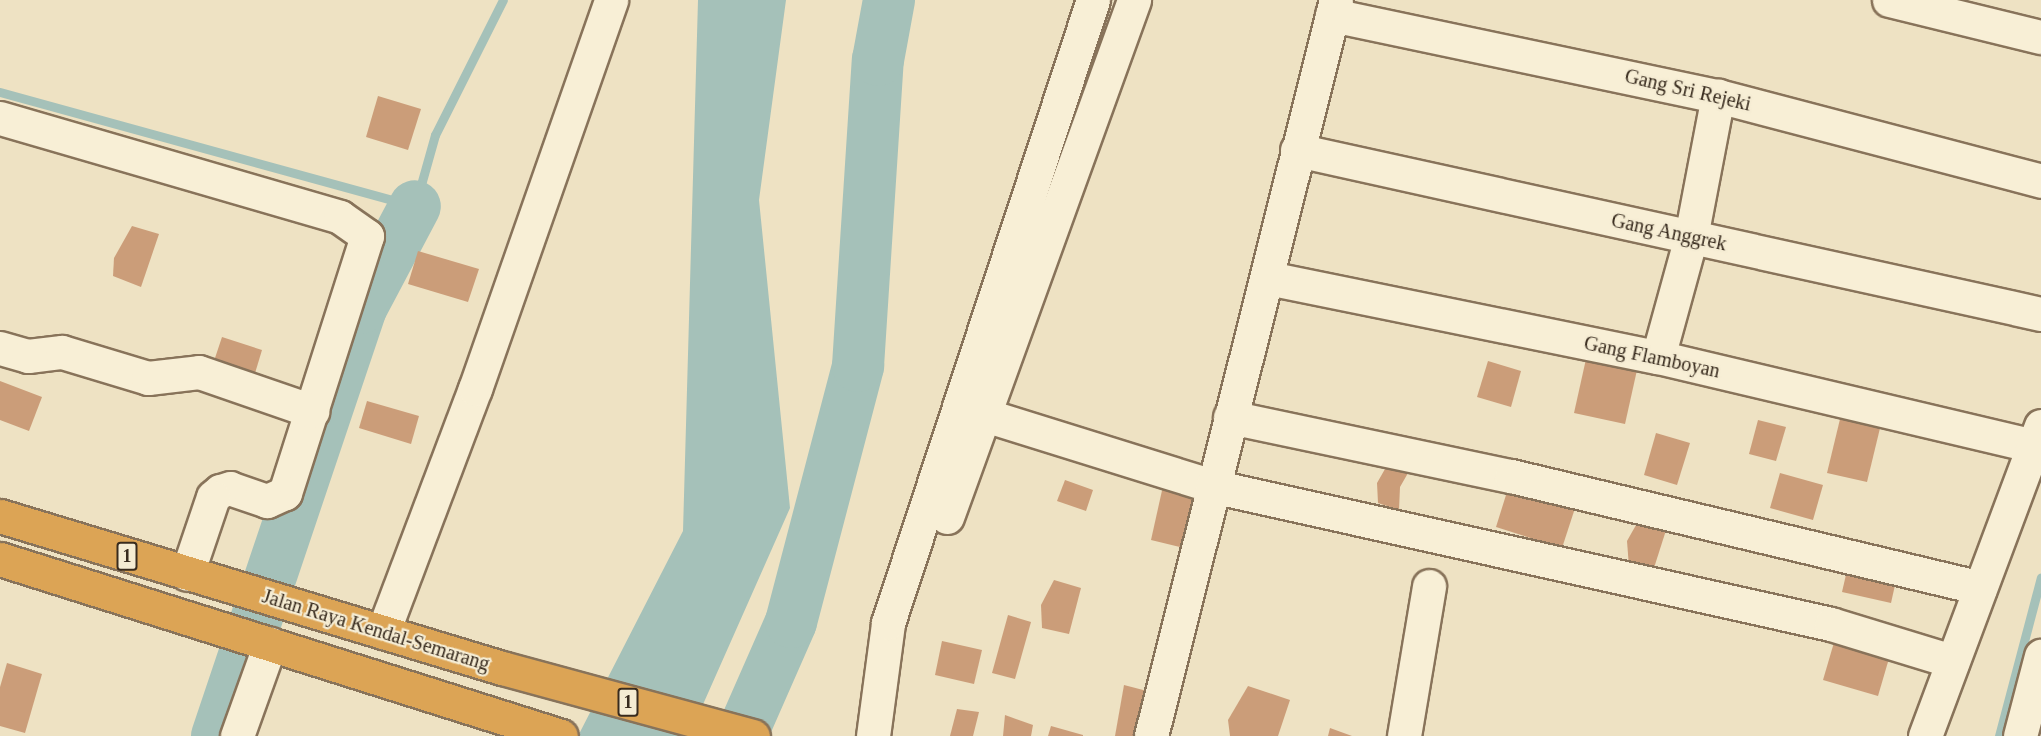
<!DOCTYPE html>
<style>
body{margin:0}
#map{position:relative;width:2041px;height:736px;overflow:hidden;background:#eee2c3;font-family:Georgia,serif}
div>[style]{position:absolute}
.water>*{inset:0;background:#a5c1b9}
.stream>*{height:9px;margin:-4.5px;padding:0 4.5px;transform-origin:4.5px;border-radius:4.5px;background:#a5c1b9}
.river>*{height:52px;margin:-26px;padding:0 26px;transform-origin:26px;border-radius:26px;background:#a5c1b9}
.building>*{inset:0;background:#cb9d79}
.roads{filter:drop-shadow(2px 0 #88735a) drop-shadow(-2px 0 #88735a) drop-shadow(0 2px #88735a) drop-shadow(0 -2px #88735a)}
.minor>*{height:33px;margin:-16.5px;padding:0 16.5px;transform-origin:16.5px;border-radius:16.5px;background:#f8efd6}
.highway>*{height:33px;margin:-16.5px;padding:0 16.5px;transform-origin:16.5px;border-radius:16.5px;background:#dca455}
span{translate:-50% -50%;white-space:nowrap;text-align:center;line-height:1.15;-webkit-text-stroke:4.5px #f5ecd3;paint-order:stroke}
.shield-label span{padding:2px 4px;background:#f5ecd3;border:2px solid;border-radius:4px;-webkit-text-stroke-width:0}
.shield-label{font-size:18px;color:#382b1e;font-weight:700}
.street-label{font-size:20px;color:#382b1e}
</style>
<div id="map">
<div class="water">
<div style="clip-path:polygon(698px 0,786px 0,759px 200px,790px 508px,689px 736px,578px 736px,683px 531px)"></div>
</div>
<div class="stream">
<div style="left:0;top:92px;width:430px;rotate:15.4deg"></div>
<div style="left:415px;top:206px;width:74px;rotate:-74.3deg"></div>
<div style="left:435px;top:135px;width:151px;rotate:-63.3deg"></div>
<div style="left:1999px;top:736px;width:164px;rotate:-75.2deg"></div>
</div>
<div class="river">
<div style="left:217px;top:736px;width:452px;rotate:-71.4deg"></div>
<div style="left:361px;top:308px;width:115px;rotate:-62.1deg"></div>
<div style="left:741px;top:736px;width:124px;rotate:-66.3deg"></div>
<div style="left:791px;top:622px;width:265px;rotate:-75.3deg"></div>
<div style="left:858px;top:366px;width:307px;rotate:-86.3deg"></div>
<div style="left:878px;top:60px;width:61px;rotate:-79.6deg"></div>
</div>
<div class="building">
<div style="clip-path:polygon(378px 96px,421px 109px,408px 150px,366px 137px)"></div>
<div style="clip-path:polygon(132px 226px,159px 234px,141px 287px,113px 276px,114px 258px)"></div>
<div style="clip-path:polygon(418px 251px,479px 269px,468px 302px,408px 284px)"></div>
<div style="clip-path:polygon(222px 337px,262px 350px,252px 383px,211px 370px)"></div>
<div style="clip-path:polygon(1586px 359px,1637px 370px,1625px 424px,1574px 413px)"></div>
<div style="clip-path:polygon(1488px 361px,1521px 371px,1511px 407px,1477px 397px)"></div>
<div style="clip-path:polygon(0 381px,42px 397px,29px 431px,0 420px)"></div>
<div style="clip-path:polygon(367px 401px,419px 416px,411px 444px,359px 428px)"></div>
<div style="clip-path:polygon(1841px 415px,1881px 424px,1867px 482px,1827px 473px)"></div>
<div style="clip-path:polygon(1758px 420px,1786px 427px,1776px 461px,1749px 454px)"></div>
<div style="clip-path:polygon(1656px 433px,1690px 443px,1677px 485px,1644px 475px)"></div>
<div style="clip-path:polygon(1393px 455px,1416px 459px,1400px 487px,1399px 510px,1378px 503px,1377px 483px)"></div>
<div style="clip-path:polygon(1780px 473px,1823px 485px,1813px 520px,1770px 508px)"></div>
<div style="clip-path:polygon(1511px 479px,1578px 499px,1562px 548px,1496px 527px)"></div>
<div style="clip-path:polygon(1065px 480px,1093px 490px,1086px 511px,1057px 501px)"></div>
<div style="clip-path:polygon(1163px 486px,1196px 494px,1184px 548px,1151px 540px)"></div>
<div style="clip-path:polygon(1640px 518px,1668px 524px,1653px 571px,1629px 567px,1627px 541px)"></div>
<div style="clip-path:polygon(1848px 566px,1897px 576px,1891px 603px,1842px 592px)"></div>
<div style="clip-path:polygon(1054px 580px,1081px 588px,1069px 634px,1042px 628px,1041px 605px)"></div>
<div style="clip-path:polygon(1008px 615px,1031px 622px,1015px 679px,992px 673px)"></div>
<div style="clip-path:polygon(1835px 639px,1890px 655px,1878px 696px,1823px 680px)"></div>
<div style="clip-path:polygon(942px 641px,982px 650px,974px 684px,935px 675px)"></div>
<div style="clip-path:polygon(7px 663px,42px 674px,25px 733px,0 726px,0 687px)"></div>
<div style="clip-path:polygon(1124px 685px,1147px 691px,1145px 736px,1115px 736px)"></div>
<div style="clip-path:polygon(1248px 686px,1290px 700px,1278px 736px,1230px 736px,1228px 720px)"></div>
<div style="clip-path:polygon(957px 709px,979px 712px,973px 736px,950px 736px)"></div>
<div style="clip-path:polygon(1005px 715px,1033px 725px,1031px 736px,1003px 736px)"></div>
<div style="clip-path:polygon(1051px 726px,1083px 735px,1083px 736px,1048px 736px)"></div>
<div style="clip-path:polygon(1330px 728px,1352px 736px,1328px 736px)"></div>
</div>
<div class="roads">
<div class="minor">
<div style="left:1889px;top:0;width:156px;rotate:13.7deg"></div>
<div style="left:1332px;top:15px;width:394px;rotate:11.9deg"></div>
<div style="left:1718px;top:96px;width:334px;rotate:14.7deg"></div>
<div style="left:0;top:118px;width:354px;rotate:16.2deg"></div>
<div style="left:340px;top:217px;width:33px;rotate:35deg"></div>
<div style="left:367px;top:236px;width:270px;rotate:107.7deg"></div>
<div style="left:285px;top:493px;width:20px;rotate:156deg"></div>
<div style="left:267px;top:501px;width:39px;rotate:-161deg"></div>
<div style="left:230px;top:488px;width:10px;rotate:163deg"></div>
<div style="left:220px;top:491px;width:9px;rotate:139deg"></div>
<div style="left:213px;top:497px;width:81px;rotate:108.7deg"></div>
<div style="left:1297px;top:150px;width:762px;rotate:12.43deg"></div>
<div style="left:1268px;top:278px;width:398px;rotate:11.5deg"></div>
<div style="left:1658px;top:357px;width:386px;rotate:13.3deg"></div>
<div style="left:0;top:348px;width:29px;rotate:16deg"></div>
<div style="left:28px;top:356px;width:34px;rotate:-7deg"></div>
<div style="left:62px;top:352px;width:90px;rotate:16.8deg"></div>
<div style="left:148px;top:378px;width:51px;rotate:-6.7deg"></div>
<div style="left:199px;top:372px;width:120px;rotate:19deg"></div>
<div style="left:1658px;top:357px;width:124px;rotate:-74.6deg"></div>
<div style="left:1691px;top:237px;width:144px;rotate:-79.2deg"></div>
<div style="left:959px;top:407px;width:265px;rotate:17.3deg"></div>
<div style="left:1212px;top:486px;width:634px;rotate:12.57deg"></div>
<div style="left:1831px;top:624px;width:127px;rotate:17deg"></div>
<div style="left:1230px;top:417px;width:287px;rotate:11.9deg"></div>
<div style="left:1511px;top:476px;width:482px;rotate:13.4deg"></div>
<div style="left:947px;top:517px;width:550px;rotate:-70.11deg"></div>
<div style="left:383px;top:632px;width:260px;rotate:-69.3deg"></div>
<div style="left:475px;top:389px;width:412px;rotate:-70.7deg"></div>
<div style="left:237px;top:736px;width:98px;rotate:-70.3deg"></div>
<div style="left:873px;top:736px;width:114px;rotate:-82.4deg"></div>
<div style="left:888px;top:623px;width:656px;rotate:-71.79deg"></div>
<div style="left:1151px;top:736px;width:759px;rotate:-75.89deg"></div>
<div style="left:1404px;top:736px;width:152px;rotate:-80.5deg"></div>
<div style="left:1925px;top:736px;width:331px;rotate:-69.5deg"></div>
<div style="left:2020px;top:736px;width:83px;rotate:-75.3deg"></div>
</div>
<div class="highway">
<div style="left:0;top:516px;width:525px;rotate:16.85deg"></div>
<div style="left:502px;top:668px;width:260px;rotate:15.2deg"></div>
<div style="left:0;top:559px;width:588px;rotate:17.51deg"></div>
</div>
</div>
<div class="shield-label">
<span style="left:127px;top:556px">1</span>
<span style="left:628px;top:702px">1</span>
</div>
<div class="street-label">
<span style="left:1688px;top:90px;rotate:13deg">Gang Sri Rejeki</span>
<span style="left:1669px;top:232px;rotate:12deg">Gang Anggrek</span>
<span style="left:1652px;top:357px;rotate:12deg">Gang Flamboyan</span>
<span style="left:376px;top:630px;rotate:17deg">Jalan Raya Kendal-Semarang</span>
</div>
</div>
